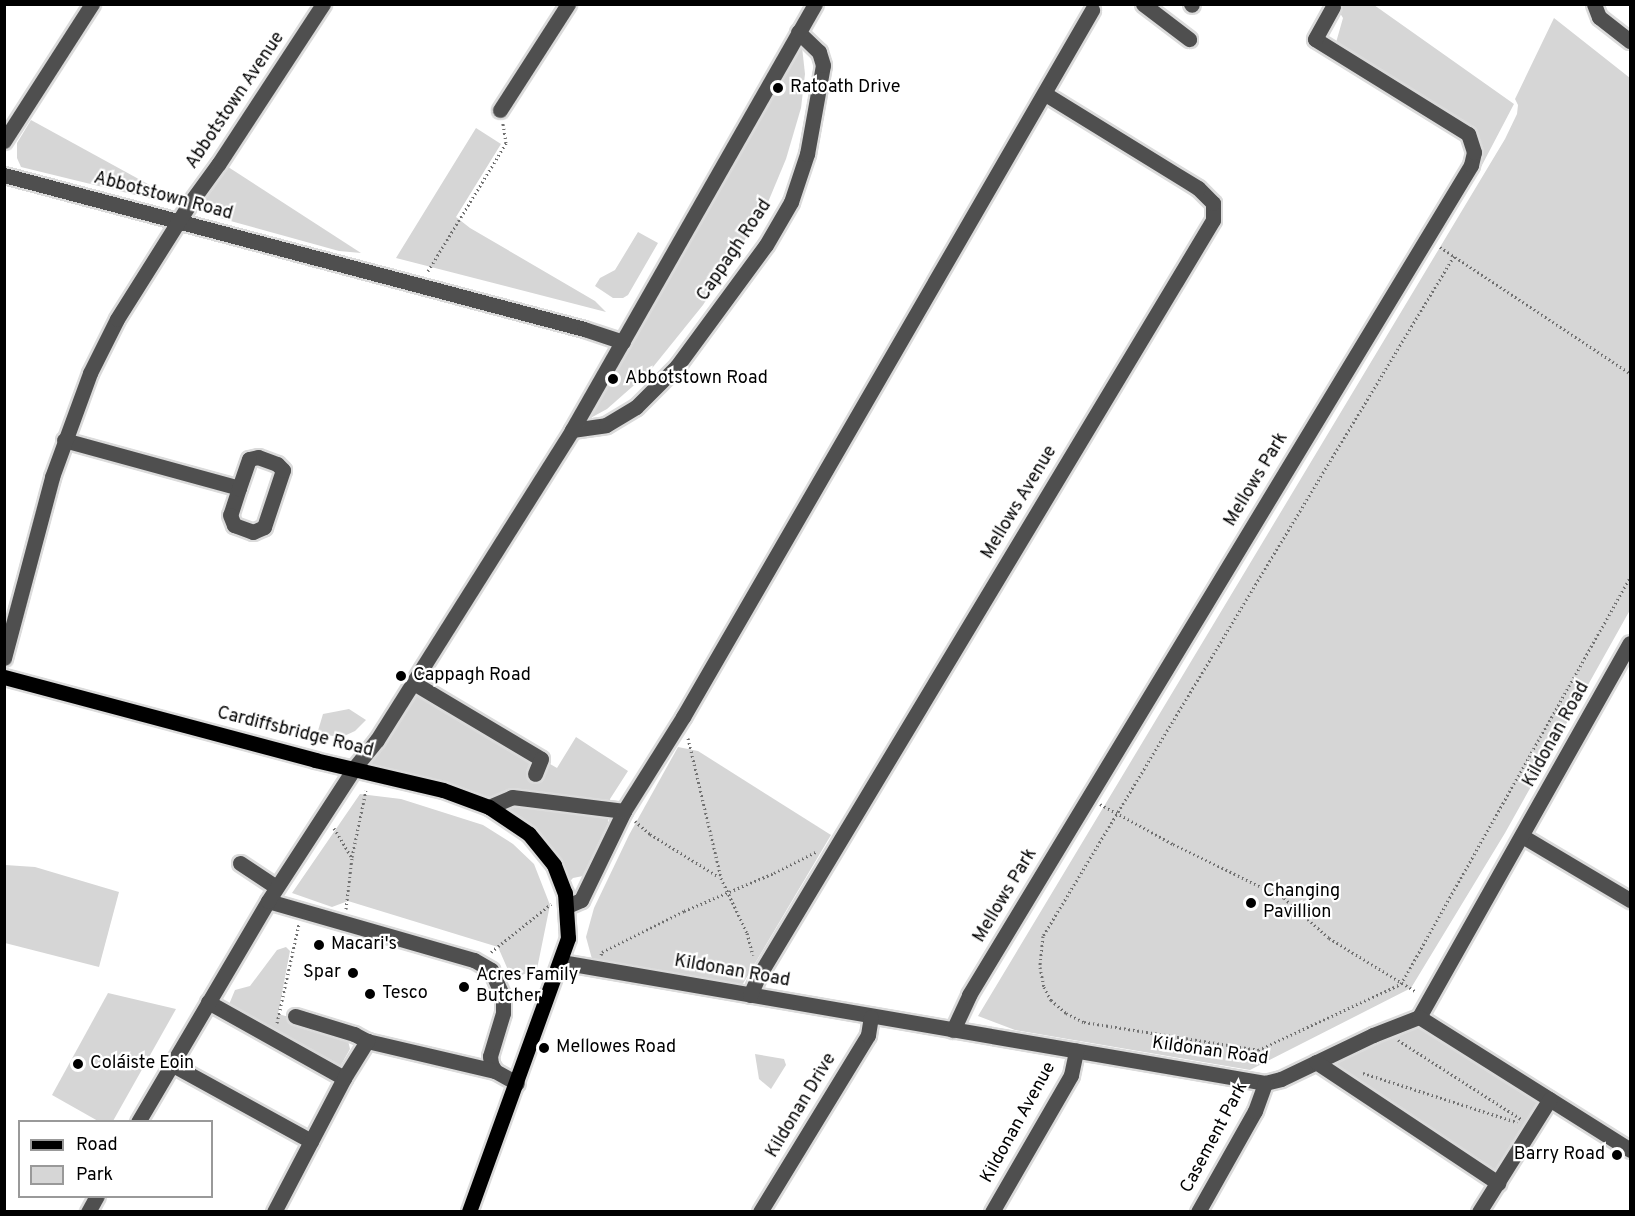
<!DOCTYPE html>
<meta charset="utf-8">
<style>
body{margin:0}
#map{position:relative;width:1635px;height:1216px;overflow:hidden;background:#fff;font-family:Overpass,sans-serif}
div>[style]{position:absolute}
.green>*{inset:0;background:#d6d6d6}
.path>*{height:3px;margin-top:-1.5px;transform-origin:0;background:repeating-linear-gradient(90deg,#717171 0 1.5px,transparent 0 4.5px)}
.roads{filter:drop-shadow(2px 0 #dbdbdb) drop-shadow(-2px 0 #dbdbdb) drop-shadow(0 2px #dbdbdb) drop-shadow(0 -2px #dbdbdb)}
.minor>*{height:15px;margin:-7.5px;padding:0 7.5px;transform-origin:7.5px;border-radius:7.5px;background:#4f4f4f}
.major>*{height:15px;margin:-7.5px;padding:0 7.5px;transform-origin:7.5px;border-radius:7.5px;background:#000}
.dots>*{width:16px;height:16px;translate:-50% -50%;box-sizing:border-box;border:3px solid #fff;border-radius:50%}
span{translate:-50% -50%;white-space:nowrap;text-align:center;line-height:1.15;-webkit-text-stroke:4.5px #fff;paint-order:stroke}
.poi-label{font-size:18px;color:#000}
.left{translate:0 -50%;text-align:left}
.right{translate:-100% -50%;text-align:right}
.street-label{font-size:18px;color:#000}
.frame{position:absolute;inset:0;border:6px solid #000;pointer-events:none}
.legend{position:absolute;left:18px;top:1120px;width:195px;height:78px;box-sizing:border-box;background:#fff;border:2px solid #999;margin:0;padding:8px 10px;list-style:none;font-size:18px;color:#000}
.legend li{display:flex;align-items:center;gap:12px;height:30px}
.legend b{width:30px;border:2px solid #999}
</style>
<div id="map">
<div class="green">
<div style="clip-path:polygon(1335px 5px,1374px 5px,1514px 104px,1481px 167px,1472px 165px,1473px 143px,1335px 46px,1343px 18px)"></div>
<div style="clip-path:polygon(1554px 18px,1630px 78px,1630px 610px,1505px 833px,1411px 988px,1250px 1070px,1015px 1030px,978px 1016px,1505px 139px,1517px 114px,1518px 105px,1515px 99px)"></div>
<div style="clip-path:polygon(802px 47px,805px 74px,801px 108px,786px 159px,766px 207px,703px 305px,649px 372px,607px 409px,585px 421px)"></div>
<div style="clip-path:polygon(31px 120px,166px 194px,160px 201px,21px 167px,17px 158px,17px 143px)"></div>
<div style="clip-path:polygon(476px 128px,501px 144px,456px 217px,470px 228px,595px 301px,606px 312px,396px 258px)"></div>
<div style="clip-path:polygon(222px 163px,361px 253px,339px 251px,216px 217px,208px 210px,206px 199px)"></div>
<div style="clip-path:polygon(638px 232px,658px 243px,628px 295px,623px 298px,613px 298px,595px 286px,600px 278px,615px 270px)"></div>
<div style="clip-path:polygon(412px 684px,557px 768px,576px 737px,628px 771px,610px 799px,608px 823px,583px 876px,573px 878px,563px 889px,554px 865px,488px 807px,355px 767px)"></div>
<div style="clip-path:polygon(349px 709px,366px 720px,355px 731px,342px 737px,317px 734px,323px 714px)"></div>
<div style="clip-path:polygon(678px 747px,698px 751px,831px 835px,741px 987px,592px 959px,586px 937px,594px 908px,629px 835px)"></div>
<div style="clip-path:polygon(360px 794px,401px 799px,483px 825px,513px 844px,534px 864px,550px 905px,537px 969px,512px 979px,498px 947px,348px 901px,332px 907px,292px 893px)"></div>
<div style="clip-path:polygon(5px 865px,35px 867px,119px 892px,99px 967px,5px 943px)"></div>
<div style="clip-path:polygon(286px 947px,290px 951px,278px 1014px,346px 1032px,350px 1049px,336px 1074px,230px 1015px,230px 1002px,235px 990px,250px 986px,277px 950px)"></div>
<div style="clip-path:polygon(108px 993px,176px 1009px,113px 1121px,98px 1121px,52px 1095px)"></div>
<div style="clip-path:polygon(1419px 1018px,1550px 1098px,1498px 1182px,1317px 1062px)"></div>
<div style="clip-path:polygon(755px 1054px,784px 1059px,786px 1065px,771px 1089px,759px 1079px)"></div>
</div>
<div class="path">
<div style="left:1440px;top:247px;width:228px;rotate:33.6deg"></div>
<div style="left:1454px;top:256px;width:795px;rotate:121.15deg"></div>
<div style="left:1043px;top:936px;width:31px;rotate:96deg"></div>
<div style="left:1040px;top:967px;width:20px;rotate:79deg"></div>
<div style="left:1044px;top:987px;width:15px;rotate:62deg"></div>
<div style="left:1051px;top:1000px;width:20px;rotate:41deg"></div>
<div style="left:1066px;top:1013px;width:20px;rotate:27deg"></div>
<div style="left:1084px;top:1022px;width:176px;rotate:9.1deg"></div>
<div style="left:1258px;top:1050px;width:157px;rotate:-24.8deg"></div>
<div style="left:1401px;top:984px;width:466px;rotate:-60.6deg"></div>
<div style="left:428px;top:271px;width:150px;rotate:-58.6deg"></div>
<div style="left:506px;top:143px;width:20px;rotate:-99deg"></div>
<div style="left:688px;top:738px;width:144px;rotate:76.7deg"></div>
<div style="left:721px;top:878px;width:61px;rotate:64.7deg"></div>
<div style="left:747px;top:933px;width:23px;rotate:75deg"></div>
<div style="left:1100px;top:804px;width:83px;rotate:28.7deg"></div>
<div style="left:1173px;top:844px;width:123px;rotate:25.9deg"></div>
<div style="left:1284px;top:898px;width:60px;rotate:41.6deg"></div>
<div style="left:1329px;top:938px;width:101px;rotate:31.6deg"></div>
<div style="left:635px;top:821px;width:20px;rotate:41deg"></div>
<div style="left:650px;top:834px;width:81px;rotate:31.9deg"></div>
<div style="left:334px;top:828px;width:33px;rotate:59deg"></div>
<div style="left:346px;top:909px;width:52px;rotate:-83.4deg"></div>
<div style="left:352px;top:857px;width:68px;rotate:-78.2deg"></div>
<div style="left:491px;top:952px;width:77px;rotate:-38.7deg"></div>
<div style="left:601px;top:955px;width:3px;rotate:-72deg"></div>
<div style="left:602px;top:952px;width:92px;rotate:-26.6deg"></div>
<div style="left:684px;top:911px;width:98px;rotate:-22.9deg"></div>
<div style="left:774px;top:873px;width:47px;rotate:-26.6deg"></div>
<div style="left:277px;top:1023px;width:101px;rotate:-77.5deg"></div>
<div style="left:1398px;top:1040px;width:146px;rotate:32.7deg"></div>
<div style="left:1363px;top:1073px;width:162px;rotate:17.7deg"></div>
</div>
<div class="roads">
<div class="minor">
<div style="left:1143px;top:4px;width:58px;rotate:37.3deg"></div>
<div style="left:1191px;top:4px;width:1px;rotate:45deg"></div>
<div style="left:1594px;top:4px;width:14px;rotate:69deg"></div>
<div style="left:1599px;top:17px;width:39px;rotate:38deg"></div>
<div style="left:500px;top:110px;width:126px;rotate:-57.3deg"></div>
<div style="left:4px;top:141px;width:163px;rotate:-57.3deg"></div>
<div style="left:4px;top:175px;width:600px;rotate:14.87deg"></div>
<div style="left:584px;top:329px;width:41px;rotate:18.4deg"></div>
<div style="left:572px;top:430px;width:34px;rotate:-8deg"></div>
<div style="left:606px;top:425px;width:35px;rotate:-31deg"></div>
<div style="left:636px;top:407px;width:58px;rotate:-45deg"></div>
<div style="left:677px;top:366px;width:150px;rotate:-53.7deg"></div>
<div style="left:766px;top:245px;width:50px;rotate:-59.8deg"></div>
<div style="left:791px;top:202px;width:51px;rotate:-71.6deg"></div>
<div style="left:807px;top:154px;width:90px;rotate:-79.8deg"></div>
<div style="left:823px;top:65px;width:14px;rotate:-107deg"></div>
<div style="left:819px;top:52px;width:29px;rotate:-136deg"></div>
<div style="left:64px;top:440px;width:181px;rotate:15.3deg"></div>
<div style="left:239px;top:488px;width:28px;rotate:108deg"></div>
<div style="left:230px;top:515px;width:11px;rotate:68deg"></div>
<div style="left:234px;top:525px;width:20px;rotate:20deg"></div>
<div style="left:253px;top:532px;width:12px;rotate:-24deg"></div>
<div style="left:264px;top:527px;width:60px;rotate:-71.6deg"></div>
<div style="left:283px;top:470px;width:8px;rotate:-135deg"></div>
<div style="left:277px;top:464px;width:20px;rotate:-160deg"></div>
<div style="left:258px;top:457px;width:9px;rotate:167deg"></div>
<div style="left:249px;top:459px;width:31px;rotate:109deg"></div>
<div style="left:4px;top:658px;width:187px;rotate:-75.1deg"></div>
<div style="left:52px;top:477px;width:111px;rotate:-69.9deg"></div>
<div style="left:90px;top:373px;width:60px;rotate:-63.4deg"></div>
<div style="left:117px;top:319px;width:137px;rotate:-57.8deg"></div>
<div style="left:190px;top:203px;width:49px;rotate:-54.1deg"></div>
<div style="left:219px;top:163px;width:190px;rotate:-56.8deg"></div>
<div style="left:412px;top:682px;width:150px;rotate:30.8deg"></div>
<div style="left:541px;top:759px;width:16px;rotate:112deg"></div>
<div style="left:489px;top:807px;width:25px;rotate:-23deg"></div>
<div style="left:512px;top:797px;width:113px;rotate:7.1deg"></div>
<div style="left:1522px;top:836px;width:126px;rotate:30.7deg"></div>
<div style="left:240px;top:863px;width:43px;rotate:33.7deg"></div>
<div style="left:268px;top:901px;width:214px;rotate:16deg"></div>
<div style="left:474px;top:960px;width:20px;rotate:30deg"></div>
<div style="left:491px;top:970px;width:30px;rotate:66deg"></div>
<div style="left:503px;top:997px;width:16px;rotate:90deg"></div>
<div style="left:503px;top:1013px;width:45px;rotate:106.8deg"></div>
<div style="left:490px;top:1056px;width:8px;rotate:83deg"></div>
<div style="left:491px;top:1064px;width:8px;rotate:60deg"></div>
<div style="left:495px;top:1071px;width:25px;rotate:29deg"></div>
<div style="left:567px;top:906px;width:15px;rotate:-23deg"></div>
<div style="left:581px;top:900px;width:99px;rotate:-64.2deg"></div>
<div style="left:624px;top:811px;width:111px;rotate:-57.9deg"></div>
<div style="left:683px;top:717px;width:817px;rotate:-59.95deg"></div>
<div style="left:561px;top:962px;width:714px;rotate:9.75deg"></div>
<div style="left:1265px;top:1083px;width:16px;rotate:-14deg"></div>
<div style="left:1281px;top:1079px;width:102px;rotate:-25.6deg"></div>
<div style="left:1373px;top:1035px;width:49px;rotate:-21.4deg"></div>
<div style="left:1419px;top:1017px;width:429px;rotate:-60.6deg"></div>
<div style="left:750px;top:995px;width:20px;rotate:-66deg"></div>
<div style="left:758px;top:977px;width:883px;rotate:-58.99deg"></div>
<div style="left:1213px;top:220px;width:17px;rotate:-90deg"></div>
<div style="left:1213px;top:203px;width:21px;rotate:-135deg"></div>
<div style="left:1198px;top:188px;width:180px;rotate:-148.4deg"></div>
<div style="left:208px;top:1002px;width:156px;rotate:29.2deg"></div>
<div style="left:295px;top:1016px;width:62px;rotate:17deg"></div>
<div style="left:354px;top:1034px;width:15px;rotate:28deg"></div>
<div style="left:367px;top:1041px;width:131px;rotate:13.2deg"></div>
<div style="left:1419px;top:1017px;width:249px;rotate:32.2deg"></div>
<div style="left:953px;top:1030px;width:38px;rotate:-65deg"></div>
<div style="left:969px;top:995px;width:970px;rotate:-58.83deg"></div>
<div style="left:1471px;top:165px;width:13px;rotate:-77deg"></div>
<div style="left:1474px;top:152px;width:19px;rotate:-108deg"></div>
<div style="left:1468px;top:134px;width:180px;rotate:-148.2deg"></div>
<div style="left:1315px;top:39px;width:37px;rotate:-61deg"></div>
<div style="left:1316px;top:1062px;width:219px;rotate:33.6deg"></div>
<div style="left:171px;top:1064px;width:160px;rotate:28.8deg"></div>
<div style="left:138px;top:1122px;width:256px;rotate:-59.5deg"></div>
<div style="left:268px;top:901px;width:160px;rotate:-57deg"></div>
<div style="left:355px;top:767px;width:35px;rotate:-51deg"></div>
<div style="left:377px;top:740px;width:366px;rotate:-57.8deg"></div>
<div style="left:572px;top:430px;width:490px;rotate:-60.3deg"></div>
<div style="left:88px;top:1212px;width:18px;rotate:-61deg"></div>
<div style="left:274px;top:1212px;width:151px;rotate:-62.4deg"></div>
<div style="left:344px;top:1078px;width:44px;rotate:-58.1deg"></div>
<div style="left:760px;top:1212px;width:207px;rotate:-58.6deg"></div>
<div style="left:868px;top:1035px;width:18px;rotate:-81deg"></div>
<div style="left:992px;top:1212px;width:158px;rotate:-60deg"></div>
<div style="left:1071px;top:1075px;width:25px;rotate:-78deg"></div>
<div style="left:1198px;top:1212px;width:116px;rotate:-60.6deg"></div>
<div style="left:1255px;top:1111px;width:30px;rotate:-70deg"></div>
<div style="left:1479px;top:1212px;width:133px;rotate:-57.9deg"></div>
</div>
<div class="major">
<div style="left:4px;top:677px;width:322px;rotate:14.9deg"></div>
<div style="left:315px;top:760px;width:131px;rotate:13.2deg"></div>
<div style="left:443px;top:790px;width:49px;rotate:20.3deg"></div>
<div style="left:489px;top:807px;width:48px;rotate:34deg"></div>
<div style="left:529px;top:834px;width:40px;rotate:51deg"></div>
<div style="left:554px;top:865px;width:30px;rotate:69deg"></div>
<div style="left:565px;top:893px;width:45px;rotate:86.2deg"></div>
<div style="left:568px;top:938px;width:291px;rotate:109.9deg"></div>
</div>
</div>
<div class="dots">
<div style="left:778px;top:88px;background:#000"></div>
<div style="left:613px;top:379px;background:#000"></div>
<div style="left:401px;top:676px;background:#000"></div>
<div style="left:1251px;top:903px;background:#000"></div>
<div style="left:319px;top:945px;background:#000"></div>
<div style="left:353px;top:973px;background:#000"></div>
<div style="left:464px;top:987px;background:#000"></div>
<div style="left:370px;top:994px;background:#000"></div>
<div style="left:544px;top:1048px;background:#000"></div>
<div style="left:78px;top:1064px;background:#000"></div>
<div style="left:1617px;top:1155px;background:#000"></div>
</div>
<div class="poi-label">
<span class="left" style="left:790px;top:88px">Ratoath Drive</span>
<span class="left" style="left:625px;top:379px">Abbotstown Road</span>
<span class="left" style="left:413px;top:676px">Cappagh Road</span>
<span class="left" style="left:1263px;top:903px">Changing<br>Pavillion</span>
<span class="left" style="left:331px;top:945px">Macari's</span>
<span class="right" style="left:341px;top:973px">Spar</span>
<span class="left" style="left:476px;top:987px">Acres Family<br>Butcher</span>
<span class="left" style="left:382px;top:994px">Tesco</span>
<span class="left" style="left:556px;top:1048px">Mellowes Road</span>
<span class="left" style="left:90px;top:1064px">Coláiste Eoin</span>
<span class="right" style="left:1605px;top:1155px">Barry Road</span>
</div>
<div class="street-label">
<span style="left:236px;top:101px;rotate:-56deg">Abbotstown Avenue</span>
<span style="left:163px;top:197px;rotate:15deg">Abbotstown Road</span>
<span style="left:735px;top:251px;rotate:-56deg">Cappagh Road</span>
<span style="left:1257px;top:480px;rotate:-59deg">Mellows Park</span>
<span style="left:1020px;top:503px;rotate:-59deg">Mellows Avenue</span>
<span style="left:295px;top:733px;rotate:14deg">Cardiffsbridge Road</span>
<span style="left:1557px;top:735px;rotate:-61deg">Kildonan Road</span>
<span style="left:1006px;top:896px;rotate:-59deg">Mellows Park</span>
<span style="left:732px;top:972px;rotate:10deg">Kildonan Road</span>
<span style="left:1210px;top:1052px;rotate:8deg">Kildonan Road</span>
<span style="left:802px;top:1106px;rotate:-59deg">Kildonan Drive</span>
<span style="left:1019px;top:1123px;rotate:-61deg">Kildonan Avenue</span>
<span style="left:1215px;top:1138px;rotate:-62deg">Casement Park</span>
</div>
<div class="frame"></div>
<ul class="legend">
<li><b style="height:8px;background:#000"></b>Road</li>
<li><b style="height:16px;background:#d6d6d6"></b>Park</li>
</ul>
</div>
